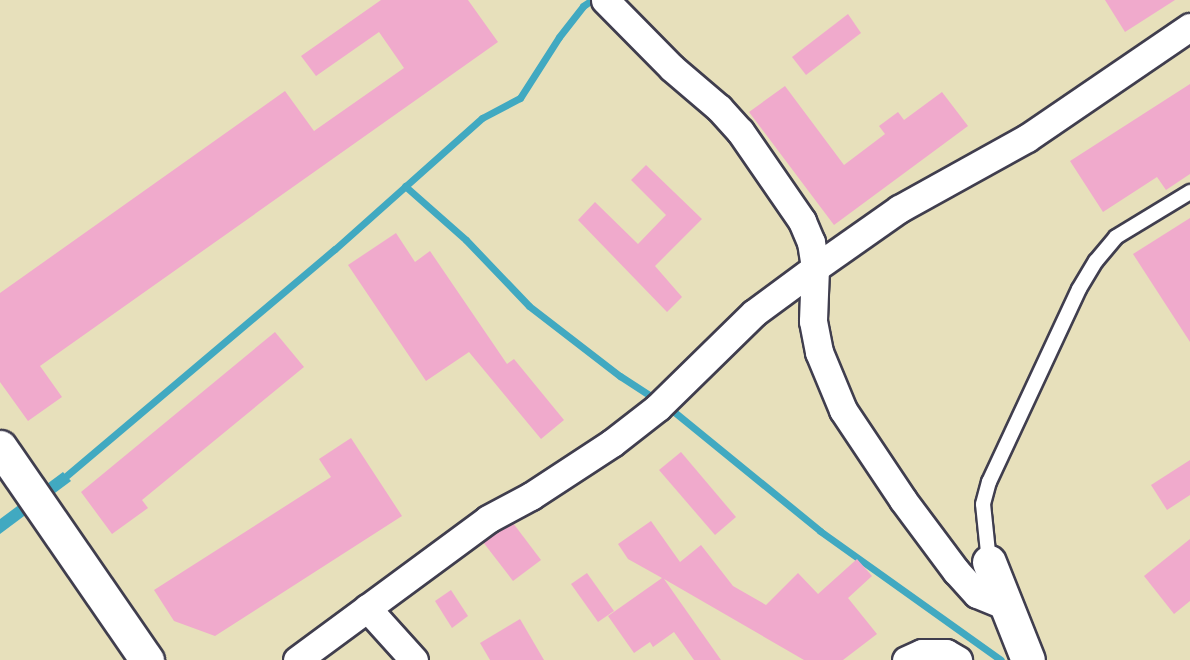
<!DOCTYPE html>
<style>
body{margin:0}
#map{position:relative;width:1190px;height:660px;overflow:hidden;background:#e7e0bb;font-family:Pangolin,sans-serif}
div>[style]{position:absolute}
.water>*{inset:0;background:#41a9c1}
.stream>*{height:7px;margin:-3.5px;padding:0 3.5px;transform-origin:3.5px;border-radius:3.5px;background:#41a9c1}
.building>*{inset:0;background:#f0aacc}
.roads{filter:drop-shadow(2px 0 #403e4e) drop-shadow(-2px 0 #403e4e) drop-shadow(0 2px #403e4e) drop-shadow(0 -2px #403e4e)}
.service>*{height:14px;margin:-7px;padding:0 7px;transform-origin:7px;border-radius:7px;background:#fff}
.minor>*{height:27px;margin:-13.5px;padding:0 13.5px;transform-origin:13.5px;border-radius:13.5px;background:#fff}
.tertiary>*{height:33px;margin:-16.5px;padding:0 16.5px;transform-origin:16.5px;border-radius:16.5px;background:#fff}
span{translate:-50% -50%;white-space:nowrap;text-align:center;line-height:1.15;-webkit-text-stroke:4.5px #fdfcf7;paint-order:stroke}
</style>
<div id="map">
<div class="water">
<div style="clip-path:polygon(63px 472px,71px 481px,0 534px,0 519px)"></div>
</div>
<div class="stream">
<div style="left:405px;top:186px;width:81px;rotate:41.5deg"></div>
<div style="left:466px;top:240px;width:91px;rotate:46.3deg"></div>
<div style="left:529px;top:306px;width:115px;rotate:37.6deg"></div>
<div style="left:620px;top:376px;width:44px;rotate:33deg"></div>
<div style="left:667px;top:406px;width:198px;rotate:39.2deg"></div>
<div style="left:820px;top:531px;width:222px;rotate:35.5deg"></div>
<div style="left:59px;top:482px;width:361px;rotate:-40.2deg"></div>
<div style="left:335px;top:249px;width:197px;rotate:-41.7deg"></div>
<div style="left:482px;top:118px;width:43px;rotate:-27.8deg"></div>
<div style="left:520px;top:98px;width:72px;rotate:-57.4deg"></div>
<div style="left:559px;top:37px;width:39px;rotate:-52deg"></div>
<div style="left:583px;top:6px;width:11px;rotate:-34deg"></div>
</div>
<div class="building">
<div style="clip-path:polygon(381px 0,468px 0,498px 42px,40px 366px,62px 397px,28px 421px,0 382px,0 293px,285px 91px,314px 131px,404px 68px,379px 32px,316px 76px,301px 56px)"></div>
<div style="clip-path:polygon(1105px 0,1175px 0,1125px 32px)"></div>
<div style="clip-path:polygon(848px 14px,861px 33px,806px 75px,792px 57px)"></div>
<div style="clip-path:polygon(1190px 84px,1190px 174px,1166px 190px,1157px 177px,1103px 212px,1070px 161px)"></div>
<div style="clip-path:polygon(785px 86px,844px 165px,885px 134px,879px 126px,898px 112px,904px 120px,942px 92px,968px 126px,834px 225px,749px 112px)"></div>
<div style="clip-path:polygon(646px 165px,702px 219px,655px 266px,682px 297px,667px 312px,578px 220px,595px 202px,638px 244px,666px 215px,631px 180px)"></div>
<div style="clip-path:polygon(1190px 218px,1190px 342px,1133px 254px)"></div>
<div style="clip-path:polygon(396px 233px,415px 262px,430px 251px,507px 364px,514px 359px,564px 420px,541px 439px,469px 352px,426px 381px,348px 265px)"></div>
<div style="clip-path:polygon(275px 332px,304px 367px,142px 500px,148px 508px,112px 534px,81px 492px)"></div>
<div style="clip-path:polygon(351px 438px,402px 516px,215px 636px,174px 621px,154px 590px,331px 477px,319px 459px)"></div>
<div style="clip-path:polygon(681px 452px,736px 517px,715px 535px,659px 470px)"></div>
<div style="clip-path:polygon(1190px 460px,1190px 495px,1167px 510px,1151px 485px)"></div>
<div style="clip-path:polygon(651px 521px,680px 562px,701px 545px,733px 586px,766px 605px,798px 573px,818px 594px,857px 559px,872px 576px,848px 598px,877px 634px,843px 660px,804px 660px,664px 579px,721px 660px,694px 660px,674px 632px,653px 647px,650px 642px,634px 653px,608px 616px,662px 578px,628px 559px,618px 544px)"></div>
<div style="clip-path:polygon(513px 523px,541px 560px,513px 581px,483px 542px)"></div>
<div style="clip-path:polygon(1190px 539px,1190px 601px,1174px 614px,1144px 576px)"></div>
<div style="clip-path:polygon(587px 573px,614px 611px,598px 622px,571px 584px)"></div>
<div style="clip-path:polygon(451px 590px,468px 616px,452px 628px,435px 601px)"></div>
<div style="clip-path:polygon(520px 619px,544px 660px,490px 660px,480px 643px)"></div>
</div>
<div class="roads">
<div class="service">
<div style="left:989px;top:562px;width:58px;rotate:-95.9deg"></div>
<div style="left:983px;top:504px;width:23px;rotate:-75deg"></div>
<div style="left:989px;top:482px;width:213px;rotate:-65deg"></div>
<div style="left:1079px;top:289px;width:33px;rotate:-59deg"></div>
<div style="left:1096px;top:261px;width:31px;rotate:-50deg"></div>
<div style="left:1116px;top:237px;width:87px;rotate:-31.3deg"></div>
</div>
<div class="minor">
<div style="left:605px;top:0;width:95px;rotate:45.4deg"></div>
<div style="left:672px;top:68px;width:62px;rotate:40.4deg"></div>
<div style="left:719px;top:108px;width:31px;rotate:48deg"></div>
<div style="left:740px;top:131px;width:109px;rotate:55.4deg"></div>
<div style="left:802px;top:221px;width:23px;rotate:67deg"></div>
<div style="left:811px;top:242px;width:26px;rotate:81deg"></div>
<div style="left:815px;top:268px;width:53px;rotate:92.2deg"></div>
<div style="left:813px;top:321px;width:32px;rotate:79deg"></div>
<div style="left:819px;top:352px;width:63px;rotate:67.5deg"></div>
<div style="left:843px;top:410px;width:108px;rotate:56.3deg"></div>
<div style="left:903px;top:500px;width:89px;rotate:53.3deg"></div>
<div style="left:956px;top:571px;width:31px;rotate:48deg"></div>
<div style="left:977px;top:594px;width:29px;rotate:22deg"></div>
<div style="left:367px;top:608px;width:70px;rotate:47.9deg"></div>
<div style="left:297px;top:660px;width:237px;rotate:-36.4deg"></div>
<div style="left:488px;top:519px;width:49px;rotate:-28.1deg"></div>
<div style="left:531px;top:496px;width:97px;rotate:-33.2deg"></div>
<div style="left:612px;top:443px;width:58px;rotate:-38deg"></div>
<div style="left:658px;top:407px;width:134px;rotate:-44.4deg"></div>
<div style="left:754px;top:313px;width:76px;rotate:-36.4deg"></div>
<div style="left:815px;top:268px;width:103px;rotate:-35.1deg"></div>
<div style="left:899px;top:209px;width:146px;rotate:-29deg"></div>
<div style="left:1027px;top:138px;width:197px;rotate:-34.3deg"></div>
<div style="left:906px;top:660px;width:17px;rotate:-24deg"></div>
<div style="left:922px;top:653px;width:24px"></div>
<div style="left:946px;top:653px;width:14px;rotate:30deg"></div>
</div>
<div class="tertiary">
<div style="left:0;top:447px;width:259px;rotate:55.4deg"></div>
<div style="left:989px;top:562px;width:105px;rotate:68.3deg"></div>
</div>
</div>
</div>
